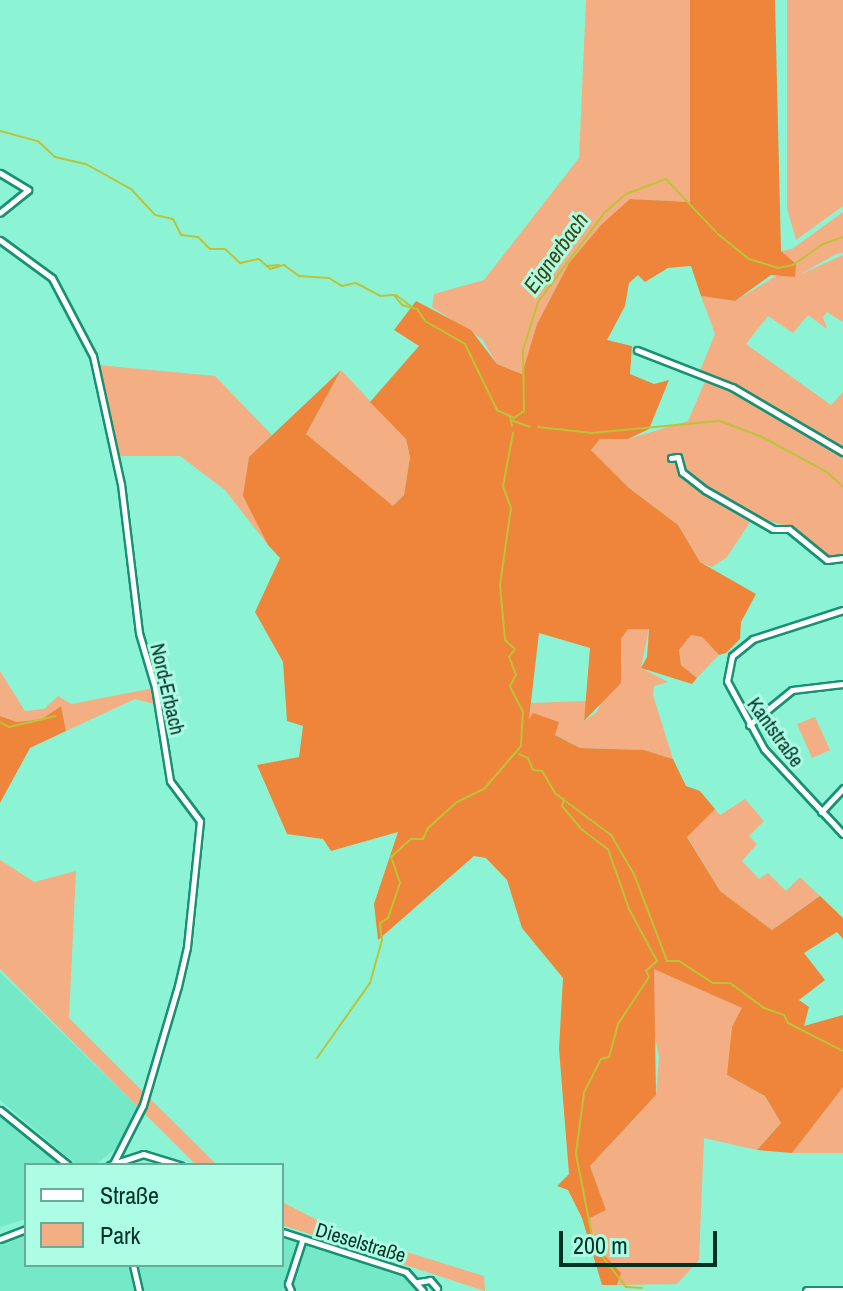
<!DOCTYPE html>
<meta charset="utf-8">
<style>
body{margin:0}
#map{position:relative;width:843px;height:1291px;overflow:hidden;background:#8cf4d5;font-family:"Archivo Narrow",sans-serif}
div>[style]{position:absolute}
.built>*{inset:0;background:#75e8c8}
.green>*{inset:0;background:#f3ae84}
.forest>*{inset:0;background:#ef853a}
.stream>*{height:2px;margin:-1px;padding:0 1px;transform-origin:1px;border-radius:1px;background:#bcc339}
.roads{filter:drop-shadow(2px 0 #199075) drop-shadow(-2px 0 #199075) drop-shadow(0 2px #199075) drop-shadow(0 -2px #199075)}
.minor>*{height:5px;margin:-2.5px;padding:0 2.5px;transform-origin:2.5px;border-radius:2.5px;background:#fff}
.secondary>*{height:7px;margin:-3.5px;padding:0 3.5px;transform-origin:3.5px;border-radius:3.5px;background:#fff}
span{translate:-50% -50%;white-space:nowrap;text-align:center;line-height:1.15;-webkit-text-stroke:6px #adfde4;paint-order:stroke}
.street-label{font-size:20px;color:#003125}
.water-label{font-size:22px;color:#42450e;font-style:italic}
.legend{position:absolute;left:24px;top:1163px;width:260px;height:104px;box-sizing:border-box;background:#adfde4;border:2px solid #68ab98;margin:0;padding:10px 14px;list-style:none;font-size:24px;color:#003125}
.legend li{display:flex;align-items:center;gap:16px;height:40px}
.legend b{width:40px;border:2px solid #68ab98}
.scale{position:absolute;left:559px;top:1231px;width:158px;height:36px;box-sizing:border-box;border:4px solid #003125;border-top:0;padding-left:10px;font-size:24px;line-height:28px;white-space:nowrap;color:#003125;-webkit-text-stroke:6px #adfde4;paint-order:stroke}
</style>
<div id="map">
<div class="built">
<div style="clip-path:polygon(0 972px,139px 1108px,118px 1147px,95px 1165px,77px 1165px,0 1100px)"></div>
<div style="clip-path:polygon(0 1116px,60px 1165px,26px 1165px,26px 1219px,0 1227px)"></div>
<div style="clip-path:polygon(26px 1233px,26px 1265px,282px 1265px,282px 1238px,407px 1274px,417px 1291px,0 1291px,0 1241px)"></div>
</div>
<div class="green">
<div style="clip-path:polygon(586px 0,690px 0,690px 202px,630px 199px,569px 263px,537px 324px,523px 374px,497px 364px,482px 339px,432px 307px,434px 294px,484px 280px,579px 158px)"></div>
<div style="clip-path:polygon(787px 0,843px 0,843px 206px,796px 240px,787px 208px)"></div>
<div style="clip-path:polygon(843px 212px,843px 253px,836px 254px,799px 275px,843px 255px,843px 322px,827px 312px,823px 317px,827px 329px,808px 315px,793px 333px,768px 316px,746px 344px,831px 405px,843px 392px,843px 555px,826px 555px,789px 527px,754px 516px,727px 557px,712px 567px,700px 562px,678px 525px,629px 488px,591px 450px,600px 439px,628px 439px,688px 421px,706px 379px,700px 371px,715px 334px,701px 296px,735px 301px,796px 264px,781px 251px,792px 249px)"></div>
<div style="clip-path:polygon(98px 365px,215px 376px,272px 435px,249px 457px,244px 496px,268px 545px,225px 490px,180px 456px,119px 456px)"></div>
<div style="clip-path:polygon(341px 370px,406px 439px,410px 457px,404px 495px,393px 507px,306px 434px)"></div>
<div style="clip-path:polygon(649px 628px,641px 668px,668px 682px,654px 686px,653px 695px,673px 759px,644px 750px,580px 748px,554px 734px,559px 722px,529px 722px,531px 703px,586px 701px,584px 721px,596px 713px,622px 663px,621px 639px,628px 629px)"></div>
<div style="clip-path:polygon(691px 635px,702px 637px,719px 655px,697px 678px,681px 665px,679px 650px)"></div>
<div style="clip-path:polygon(0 671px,25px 711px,44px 709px,58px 696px,71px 704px,154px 688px,158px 705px,135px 699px,66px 731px,61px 706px,42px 719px,17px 722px,0 716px)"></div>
<div style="clip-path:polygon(815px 717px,830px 750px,812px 758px,797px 724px)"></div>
<div style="clip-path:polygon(745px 799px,764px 821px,749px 836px,757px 844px,742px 861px,759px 879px,768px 873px,786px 891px,800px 877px,820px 896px,772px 930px,720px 891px,687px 836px,715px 809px,720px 815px)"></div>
<div style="clip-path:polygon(0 860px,34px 882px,76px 871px,69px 1018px,217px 1165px,196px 1165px,0 969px)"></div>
<div style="clip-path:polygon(654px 968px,742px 1008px,727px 1075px,765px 1096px,781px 1123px,757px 1150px,704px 1138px,699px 1260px,677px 1284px,618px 1285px,620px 1273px,592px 1242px,590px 1218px,606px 1210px,590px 1166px,656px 1095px,659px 1057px,651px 1016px)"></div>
<div style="clip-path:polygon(843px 1087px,843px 1153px,792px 1153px,835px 1092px)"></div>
<div style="clip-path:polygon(282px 1202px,339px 1231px,484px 1276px,485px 1291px,282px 1225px)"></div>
</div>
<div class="forest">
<div style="clip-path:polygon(690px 0,775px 0,781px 251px,796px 264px,795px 277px,771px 275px,735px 301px,701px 296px,691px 266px,668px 268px,645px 282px,638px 275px,629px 283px,625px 306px,607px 340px,632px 346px,630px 374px,654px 384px,669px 380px,649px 429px,628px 439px,600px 439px,591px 450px,629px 488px,678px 525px,700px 562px,756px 594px,741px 622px,740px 639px,726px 653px,719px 655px,702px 637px,691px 635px,679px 650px,681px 665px,697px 678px,692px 684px,641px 668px,647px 657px,649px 629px,628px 629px,621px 639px,621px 683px,584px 721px,590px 648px,539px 633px,529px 719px,533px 713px,559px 722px,555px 735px,580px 748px,644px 750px,673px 759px,686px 786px,700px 791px,715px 809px,687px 837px,720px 891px,772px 930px,820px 896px,843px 918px,843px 939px,837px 932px,804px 953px,825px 980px,799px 1000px,809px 1007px,804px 1026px,843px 1015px,843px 1087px,792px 1153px,757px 1150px,781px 1123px,765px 1096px,727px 1075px,732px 1027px,742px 1008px,654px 969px,656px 1095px,590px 1166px,606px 1210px,590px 1218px,592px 1242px,621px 1273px,617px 1285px,602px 1285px,582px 1218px,568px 1190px,557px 1186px,569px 1174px,559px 1049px,563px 978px,522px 928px,507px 880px,486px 858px,474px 856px,378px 940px,374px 904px,398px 832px,331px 851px,323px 839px,287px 834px,257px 765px,299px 757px,303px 726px,287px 721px,283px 662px,255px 612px,280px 558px,268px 545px,243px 496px,249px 457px,341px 370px,306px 434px,393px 506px,404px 495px,410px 457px,406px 439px,370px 402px,419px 346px,394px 330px,416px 301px,471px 330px,497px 364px,522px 374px,537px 324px,569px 263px,602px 224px,630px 199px,690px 202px)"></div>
<div style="clip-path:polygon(61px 706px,66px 731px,30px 748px,0 803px,0 716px,17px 722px,42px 719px)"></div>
</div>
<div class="stream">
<div style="left:0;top:131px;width:39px;rotate:15deg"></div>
<div style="left:38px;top:141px;width:23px;rotate:43deg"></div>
<div style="left:55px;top:157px;width:32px;rotate:13deg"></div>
<div style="left:86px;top:164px;width:51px;rotate:29.1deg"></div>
<div style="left:131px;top:189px;width:35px;rotate:47deg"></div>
<div style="left:155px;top:215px;width:18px;rotate:13deg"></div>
<div style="left:173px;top:219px;width:18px;rotate:63deg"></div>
<div style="left:181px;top:235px;width:17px;rotate:7deg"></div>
<div style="left:198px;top:237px;width:17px;rotate:45deg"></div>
<div style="left:210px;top:249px;width:15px"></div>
<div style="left:225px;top:249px;width:21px;rotate:43deg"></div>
<div style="left:240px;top:263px;width:19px;rotate:-12deg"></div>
<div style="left:259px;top:259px;width:15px;rotate:42deg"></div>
<div style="left:270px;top:269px;width:15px;rotate:-16deg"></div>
<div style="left:284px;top:265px;width:19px;rotate:36deg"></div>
<div style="left:299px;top:276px;width:30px;rotate:4deg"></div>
<div style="left:329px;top:278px;width:15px;rotate:32deg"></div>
<div style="left:342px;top:286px;width:14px;rotate:-12deg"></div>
<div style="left:356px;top:283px;width:27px;rotate:28deg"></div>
<div style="left:380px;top:296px;width:14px;rotate:-4deg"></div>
<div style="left:394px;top:295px;width:13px;rotate:51deg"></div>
<div style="left:402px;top:305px;width:16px;rotate:15deg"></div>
<div style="left:417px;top:309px;width:14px;rotate:56deg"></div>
<div style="left:425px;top:321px;width:46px;rotate:29.9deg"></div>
<div style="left:465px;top:344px;width:73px;rotate:64.1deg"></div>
<div style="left:497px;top:410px;width:19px;rotate:25deg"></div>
<div style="left:514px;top:418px;width:12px;rotate:-35deg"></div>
<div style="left:524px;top:411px;width:61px;rotate:-90.9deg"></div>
<div style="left:523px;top:350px;width:50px;rotate:-72.6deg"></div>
<div style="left:538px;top:302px;width:112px;rotate:-53.3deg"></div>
<div style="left:605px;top:212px;width:28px;rotate:-41deg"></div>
<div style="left:626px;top:194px;width:43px;rotate:-20.6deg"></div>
<div style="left:666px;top:179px;width:73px;rotate:46.7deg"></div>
<div style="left:718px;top:234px;width:40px;rotate:39deg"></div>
<div style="left:749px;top:259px;width:30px;rotate:17deg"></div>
<div style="left:778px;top:268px;width:15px;rotate:-11deg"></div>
<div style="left:793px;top:265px;width:37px;rotate:-35deg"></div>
<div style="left:823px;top:244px;width:21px;rotate:-19deg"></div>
<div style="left:267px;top:266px;width:12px;rotate:-5deg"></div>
<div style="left:396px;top:295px;width:20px;rotate:37deg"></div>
<div style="left:510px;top:417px;width:9px;rotate:77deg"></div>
<div style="left:511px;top:420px;width:20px;rotate:20deg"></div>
<div style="left:538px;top:427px;width:54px;rotate:6.3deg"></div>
<div style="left:592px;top:433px;width:129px;rotate:-5.4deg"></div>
<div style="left:720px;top:421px;width:45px;rotate:20.9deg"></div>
<div style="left:762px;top:437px;width:74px;rotate:28.3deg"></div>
<div style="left:827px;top:472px;width:22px;rotate:43deg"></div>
<div style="left:0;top:722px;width:10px;rotate:29deg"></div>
<div style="left:9px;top:727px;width:48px;rotate:-13.2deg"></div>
<div style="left:519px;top:754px;width:10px;rotate:24deg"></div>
<div style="left:528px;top:758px;width:13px;rotate:67deg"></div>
<div style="left:533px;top:770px;width:9px;rotate:6deg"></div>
<div style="left:542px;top:771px;width:27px;rotate:59deg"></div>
<div style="left:556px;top:794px;width:69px;rotate:36.7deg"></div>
<div style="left:611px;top:835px;width:45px;rotate:59.5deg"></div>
<div style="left:634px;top:874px;width:93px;rotate:69.2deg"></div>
<div style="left:667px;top:961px;width:12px"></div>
<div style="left:679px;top:961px;width:40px;rotate:32.9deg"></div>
<div style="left:713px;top:983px;width:17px"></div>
<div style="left:730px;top:983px;width:42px;rotate:36.3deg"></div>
<div style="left:764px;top:1008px;width:21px;rotate:19deg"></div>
<div style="left:784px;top:1015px;width:9px;rotate:63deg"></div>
<div style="left:788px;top:1023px;width:62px;rotate:27deg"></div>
<div style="left:564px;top:799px;width:7px;rotate:106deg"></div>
<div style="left:562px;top:806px;width:30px;rotate:50deg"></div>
<div style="left:581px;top:829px;width:34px;rotate:37deg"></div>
<div style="left:608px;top:849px;width:64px;rotate:70.7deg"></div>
<div style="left:629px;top:909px;width:59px;rotate:61.7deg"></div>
<div style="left:657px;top:961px;width:15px;rotate:138deg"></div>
<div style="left:646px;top:971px;width:7px;rotate:63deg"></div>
<div style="left:649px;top:977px;width:56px;rotate:123.4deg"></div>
<div style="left:618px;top:1024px;width:34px;rotate:105deg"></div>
<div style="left:609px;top:1057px;width:8px;rotate:166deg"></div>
<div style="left:601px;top:1059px;width:38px;rotate:117deg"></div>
<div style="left:584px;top:1093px;width:62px;rotate:97.5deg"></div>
<div style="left:576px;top:1154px;width:94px;rotate:78.9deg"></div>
<div style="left:594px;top:1246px;width:52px;rotate:52deg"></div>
<div style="left:626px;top:1287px;width:16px;rotate:4deg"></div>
<div style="left:317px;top:1058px;width:92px;rotate:-54.8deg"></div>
<div style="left:370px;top:983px;width:45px;rotate:-74.4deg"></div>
<div style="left:382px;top:940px;width:17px;rotate:-97deg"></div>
<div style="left:380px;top:923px;width:9px;rotate:-32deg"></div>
<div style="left:388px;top:918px;width:37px;rotate:-71deg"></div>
<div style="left:400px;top:883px;width:28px;rotate:-109deg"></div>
<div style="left:391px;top:857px;width:27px;rotate:-42deg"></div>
<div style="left:411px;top:839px;width:12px"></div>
<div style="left:423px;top:839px;width:12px;rotate:-66deg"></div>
<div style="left:428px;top:828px;width:39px;rotate:-42deg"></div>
<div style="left:457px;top:802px;width:30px;rotate:-26deg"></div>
<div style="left:484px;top:789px;width:57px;rotate:-49.3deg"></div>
<div style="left:521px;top:746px;width:34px;rotate:-87deg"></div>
<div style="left:523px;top:712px;width:29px;rotate:-117deg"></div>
<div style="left:510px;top:686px;width:13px;rotate:-61deg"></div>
<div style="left:516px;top:675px;width:19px;rotate:-111deg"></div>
<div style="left:509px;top:657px;width:10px;rotate:-53deg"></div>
<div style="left:515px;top:649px;width:13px;rotate:-138deg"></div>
<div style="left:505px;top:640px;width:55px;rotate:-95.2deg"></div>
<div style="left:500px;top:585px;width:78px;rotate:-81.9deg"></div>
<div style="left:511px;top:508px;width:23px;rotate:-110deg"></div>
<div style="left:503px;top:486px;width:54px;rotate:-79.3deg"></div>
</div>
<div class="roads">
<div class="minor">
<div style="left:0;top:173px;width:33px;rotate:31deg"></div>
<div style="left:28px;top:190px;width:36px;rotate:141deg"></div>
<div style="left:0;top:240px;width:64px;rotate:36.2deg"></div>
<div style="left:52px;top:278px;width:88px;rotate:62.3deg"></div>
<div style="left:93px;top:356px;width:131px;rotate:77.7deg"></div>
<div style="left:121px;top:484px;width:150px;rotate:83.1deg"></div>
<div style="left:139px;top:633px;width:56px;rotate:73.5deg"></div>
<div style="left:155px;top:687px;width:95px;rotate:80.9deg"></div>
<div style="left:170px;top:781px;width:50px;rotate:53.1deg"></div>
<div style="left:200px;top:821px;width:127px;rotate:95.9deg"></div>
<div style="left:187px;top:947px;width:40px;rotate:103deg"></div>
<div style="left:178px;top:986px;width:124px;rotate:106.4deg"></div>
<div style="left:143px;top:1105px;width:64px;rotate:117deg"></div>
<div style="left:637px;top:350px;width:102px;rotate:21.3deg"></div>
<div style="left:732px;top:387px;width:129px;rotate:30.4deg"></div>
<div style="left:671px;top:458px;width:7px;rotate:-8deg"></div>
<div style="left:678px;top:457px;width:16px;rotate:75deg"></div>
<div style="left:682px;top:472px;width:29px;rotate:38deg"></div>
<div style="left:705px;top:490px;width:78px;rotate:29.8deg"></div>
<div style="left:773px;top:529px;width:16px"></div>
<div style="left:789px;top:529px;width:49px;rotate:39.2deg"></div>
<div style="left:827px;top:560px;width:16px;rotate:-7deg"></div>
<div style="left:843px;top:610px;width:95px;rotate:162.1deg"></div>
<div style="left:753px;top:639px;width:27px;rotate:141deg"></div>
<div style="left:732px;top:656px;width:25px;rotate:101deg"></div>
<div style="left:727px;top:681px;width:77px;rotate:61.4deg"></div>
<div style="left:764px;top:749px;width:116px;rotate:47.1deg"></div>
<div style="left:749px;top:725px;width:55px;rotate:-39.1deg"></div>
<div style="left:792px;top:690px;width:51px;rotate:-6.7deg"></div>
<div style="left:821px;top:812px;width:33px;rotate:-47deg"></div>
<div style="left:0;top:1110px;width:87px;rotate:39deg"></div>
<div style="left:110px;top:1165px;width:35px;rotate:-18deg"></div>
<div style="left:143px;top:1154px;width:39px;rotate:17deg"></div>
<div style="left:282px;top:1232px;width:130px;rotate:17.9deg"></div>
<div style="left:406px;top:1272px;width:25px;rotate:48deg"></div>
<div style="left:0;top:1239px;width:28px;rotate:-21deg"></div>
<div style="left:133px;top:1265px;width:27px;rotate:77deg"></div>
<div style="left:418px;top:1282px;width:12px;rotate:-9deg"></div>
<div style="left:430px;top:1280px;width:11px;rotate:49deg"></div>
<div style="left:291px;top:1291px;width:8px;rotate:-113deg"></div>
<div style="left:288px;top:1284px;width:45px;rotate:-72deg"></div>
</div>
<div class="secondary">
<div style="left:807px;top:1291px;width:36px"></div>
</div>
</div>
<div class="street-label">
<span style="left:168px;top:689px;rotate:77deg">Nord-Erbach</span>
<span style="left:776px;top:732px;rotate:54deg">Kantstraße</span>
<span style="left:361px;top:1242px;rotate:17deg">Dieselstraße</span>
</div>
<div class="water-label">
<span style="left:556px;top:253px;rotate:-54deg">Eignerbach</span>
</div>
<ul class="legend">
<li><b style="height:10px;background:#fff"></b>Straße</li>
<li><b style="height:22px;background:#f3ae84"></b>Park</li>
</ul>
<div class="scale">200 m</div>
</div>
